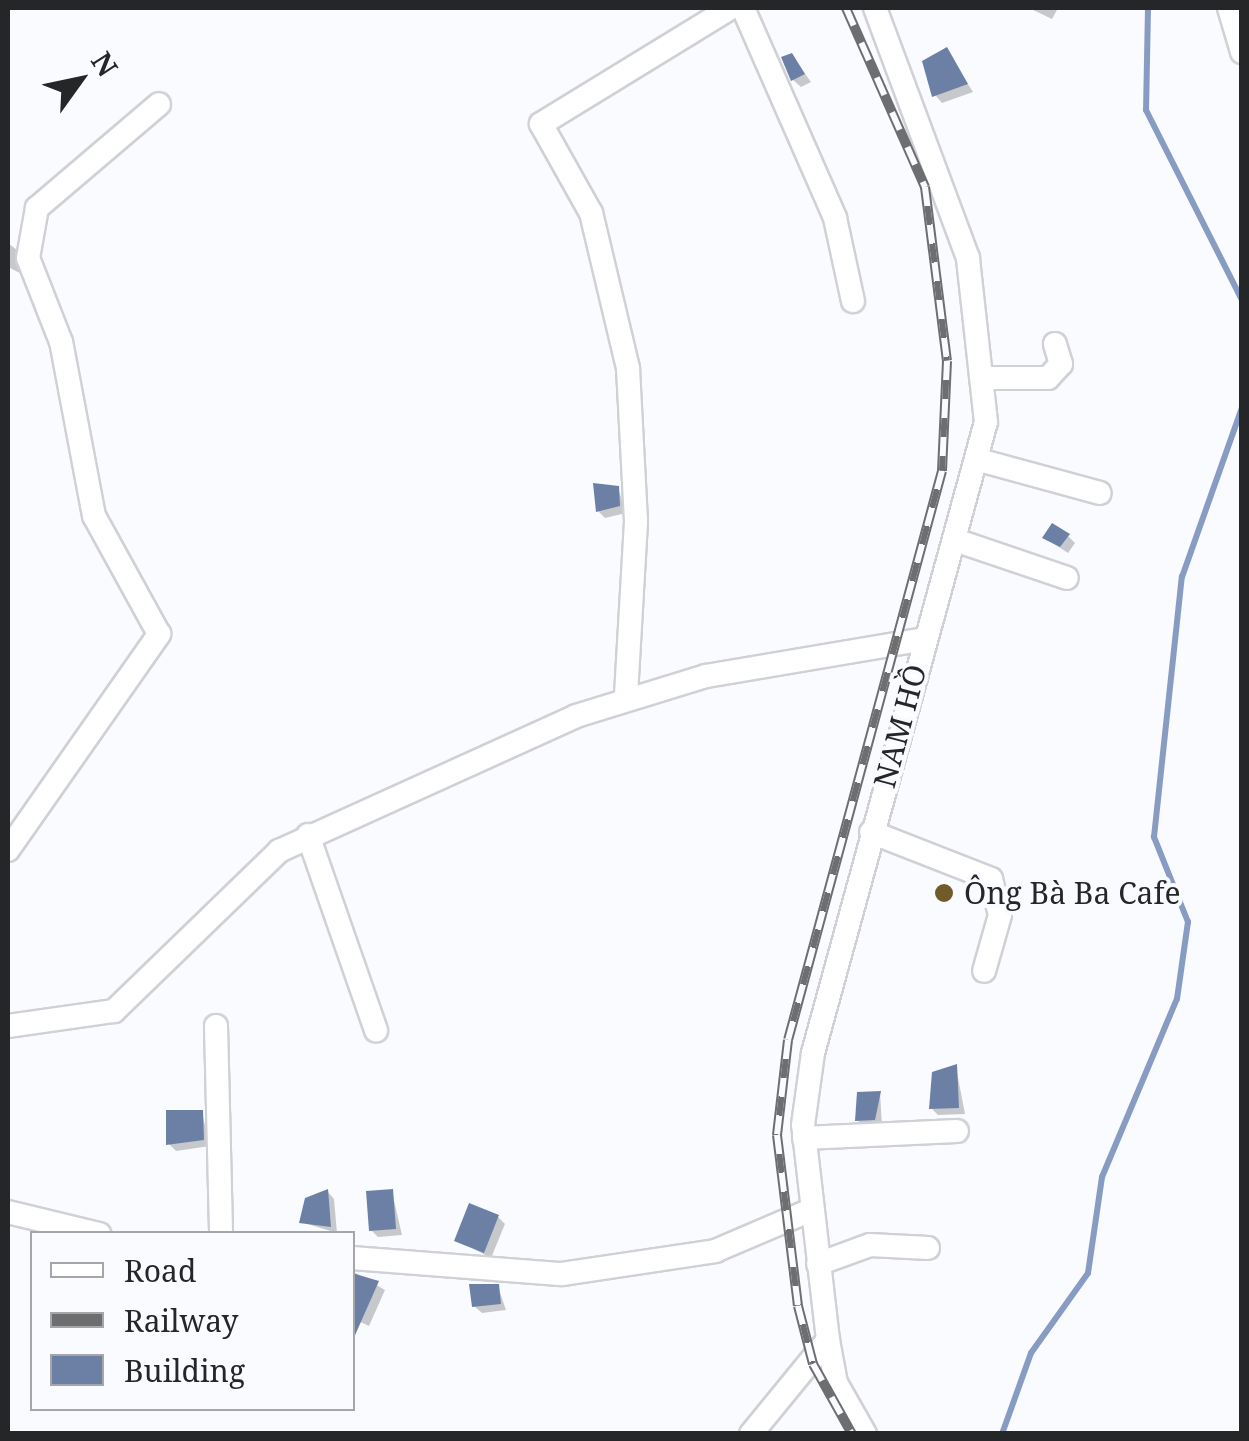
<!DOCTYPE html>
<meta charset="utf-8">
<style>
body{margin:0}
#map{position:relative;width:1249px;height:1441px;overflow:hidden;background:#f9fbff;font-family:"Noto Serif",serif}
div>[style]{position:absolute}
.shadow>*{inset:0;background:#0003}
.stream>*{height:6px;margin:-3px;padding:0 3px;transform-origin:3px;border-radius:3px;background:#889cc3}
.building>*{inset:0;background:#6c80a5}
.roads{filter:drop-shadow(2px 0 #cfd1d6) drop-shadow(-2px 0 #cfd1d6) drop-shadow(0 2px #cfd1d6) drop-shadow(0 -2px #cfd1d6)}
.minor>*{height:22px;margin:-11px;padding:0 11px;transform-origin:11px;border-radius:11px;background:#fff}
.rail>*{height:10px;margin-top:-5px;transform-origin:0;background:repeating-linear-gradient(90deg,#f9fbff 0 19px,#6c6e70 0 38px);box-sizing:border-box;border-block:2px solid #6c6e70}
.dots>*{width:28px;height:28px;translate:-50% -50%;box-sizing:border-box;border:5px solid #f9fbff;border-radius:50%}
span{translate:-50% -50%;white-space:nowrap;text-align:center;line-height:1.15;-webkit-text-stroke:8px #f9fbff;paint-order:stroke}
.street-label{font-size:30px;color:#252628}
.poi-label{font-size:30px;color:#252628}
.left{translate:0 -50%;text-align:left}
.frame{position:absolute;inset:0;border:10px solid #252628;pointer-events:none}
.legend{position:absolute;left:30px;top:1231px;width:325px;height:180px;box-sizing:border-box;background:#f9fbff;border:2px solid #a4a6a9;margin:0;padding:12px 18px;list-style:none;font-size:30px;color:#252628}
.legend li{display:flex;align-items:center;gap:20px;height:50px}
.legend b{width:50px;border:2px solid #a4a6a9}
.north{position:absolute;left:30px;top:30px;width:100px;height:100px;-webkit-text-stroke:8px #f9fbff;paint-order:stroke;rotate:57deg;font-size:28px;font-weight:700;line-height:40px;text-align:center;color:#252628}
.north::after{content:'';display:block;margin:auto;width:35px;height:45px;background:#252628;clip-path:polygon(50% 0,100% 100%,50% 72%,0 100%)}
</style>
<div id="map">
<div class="shadow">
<div style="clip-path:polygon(1029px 8px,1058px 8px,1052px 19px)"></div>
<div style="clip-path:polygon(946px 50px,973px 92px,942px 103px,935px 95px)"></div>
<div style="clip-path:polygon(792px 56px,811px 82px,801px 87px,793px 80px)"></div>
<div style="clip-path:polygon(8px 243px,22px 254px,22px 274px,8px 267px)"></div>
<div style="clip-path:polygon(618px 488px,626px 513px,605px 518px,598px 511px)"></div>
<div style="clip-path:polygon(1068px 536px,1075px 543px,1068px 553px,1045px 538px)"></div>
<div style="clip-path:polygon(956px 1067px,965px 1114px,938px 1115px,931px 1108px)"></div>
<div style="clip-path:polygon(880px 1093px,882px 1126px,865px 1127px,857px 1120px)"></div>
<div style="clip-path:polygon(202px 1113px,210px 1146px,176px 1151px,169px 1144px)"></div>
<div style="clip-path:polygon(328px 1192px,334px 1199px,337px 1233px,301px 1222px)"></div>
<div style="clip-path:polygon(392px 1192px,402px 1235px,378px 1237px,371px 1230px)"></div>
<div style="clip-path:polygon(498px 1217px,505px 1224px,491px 1258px,457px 1240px)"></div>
<div style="clip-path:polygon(352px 1271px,385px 1290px,369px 1326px,352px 1318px)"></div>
<div style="clip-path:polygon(498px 1287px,506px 1310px,482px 1313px,474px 1306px)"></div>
</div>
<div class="stream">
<div style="left:1148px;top:8px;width:102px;rotate:91.1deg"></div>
<div style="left:1146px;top:110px;width:213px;rotate:63.2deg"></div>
<div style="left:1002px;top:1434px;width:86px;rotate:-70.3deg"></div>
<div style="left:1031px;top:1353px;width:98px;rotate:-54.5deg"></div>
<div style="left:1088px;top:1273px;width:97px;rotate:-81.7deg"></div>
<div style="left:1102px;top:1177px;width:193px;rotate:-67.2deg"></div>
<div style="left:1177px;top:999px;width:78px;rotate:-81.9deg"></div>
<div style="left:1188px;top:922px;width:92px;rotate:-111.8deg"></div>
<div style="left:1154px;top:837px;width:262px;rotate:-83.9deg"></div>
<div style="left:1182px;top:577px;width:179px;rotate:-70.5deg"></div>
</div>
<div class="building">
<div style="clip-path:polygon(947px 47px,968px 84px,932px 97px,922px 61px)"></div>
<div style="clip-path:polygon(792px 53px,805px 74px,791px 81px,781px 57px)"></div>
<div style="clip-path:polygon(593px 483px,619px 486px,620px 506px,596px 512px)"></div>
<div style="clip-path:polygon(1052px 523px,1070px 534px,1060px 547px,1042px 538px)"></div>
<div style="clip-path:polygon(957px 1064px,959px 1108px,929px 1109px,932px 1072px)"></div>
<div style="clip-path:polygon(881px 1091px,875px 1120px,855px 1121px,857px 1092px)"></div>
<div style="clip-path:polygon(166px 1110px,203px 1110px,204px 1140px,166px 1145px)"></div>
<div style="clip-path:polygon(328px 1189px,331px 1227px,299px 1223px,305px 1198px)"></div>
<div style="clip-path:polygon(393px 1189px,396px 1229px,369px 1231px,366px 1191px)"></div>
<div style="clip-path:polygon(469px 1203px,499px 1215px,484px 1253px,454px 1241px)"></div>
<div style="clip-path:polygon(352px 1273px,379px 1281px,352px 1342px)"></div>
<div style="clip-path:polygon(469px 1284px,499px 1284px,501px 1304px,472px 1307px)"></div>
</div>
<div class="roads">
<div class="minor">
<div style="left:743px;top:8px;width:229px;rotate:66.3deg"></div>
<div style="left:835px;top:218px;width:85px;rotate:77.8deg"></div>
<div style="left:1229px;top:8px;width:46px;rotate:73.5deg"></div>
<div style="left:987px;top:378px;width:61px"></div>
<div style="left:1048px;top:378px;width:19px;rotate:-47deg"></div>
<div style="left:1061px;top:364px;width:21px;rotate:-107deg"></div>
<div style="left:979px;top:460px;width:125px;rotate:15.3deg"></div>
<div style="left:955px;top:540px;width:118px;rotate:18.7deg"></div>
<div style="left:626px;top:695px;width:174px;rotate:-86.7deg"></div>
<div style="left:636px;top:521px;width:153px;rotate:-93deg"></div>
<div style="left:628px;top:368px;width:159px;rotate:-103.4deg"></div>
<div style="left:591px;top:213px;width:102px;rotate:-119.3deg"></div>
<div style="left:541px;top:124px;width:222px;rotate:-31.5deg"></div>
<div style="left:871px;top:832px;width:129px;rotate:21.4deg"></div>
<div style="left:991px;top:879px;width:37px;rotate:76deg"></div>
<div style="left:1000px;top:915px;width:58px;rotate:105.9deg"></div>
<div style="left:308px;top:835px;width:207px;rotate:70.8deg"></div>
<div style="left:8px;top:850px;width:264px;rotate:-55deg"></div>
<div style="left:159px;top:634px;width:135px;rotate:-118.8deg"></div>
<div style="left:94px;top:516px;width:177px;rotate:-100.7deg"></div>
<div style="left:61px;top:342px;width:90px;rotate:-111.4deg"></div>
<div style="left:28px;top:258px;width:51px;rotate:-79.8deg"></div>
<div style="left:37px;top:208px;width:160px;rotate:-40.4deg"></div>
<div style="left:8px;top:1026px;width:107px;rotate:-8.1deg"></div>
<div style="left:114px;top:1011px;width:230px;rotate:-44.1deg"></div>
<div style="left:279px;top:851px;width:326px;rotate:-24.4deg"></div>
<div style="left:576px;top:716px;width:136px;rotate:-17.1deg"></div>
<div style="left:706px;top:676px;width:221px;rotate:-9.6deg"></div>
<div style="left:216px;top:1026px;width:208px;rotate:88.6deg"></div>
<div style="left:804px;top:1138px;width:153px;rotate:-2.6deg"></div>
<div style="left:8px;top:1212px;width:94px;rotate:13.6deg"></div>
<div style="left:352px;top:1258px;width:211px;rotate:4.4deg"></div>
<div style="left:562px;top:1274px;width:155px;rotate:-8.5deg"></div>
<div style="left:715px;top:1251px;width:104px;rotate:-23.1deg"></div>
<div style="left:818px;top:1264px;width:55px;rotate:-20.1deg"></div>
<div style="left:870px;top:1245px;width:58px;rotate:3deg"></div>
<div style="left:828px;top:1340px;width:44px;rotate:79.5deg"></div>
<div style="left:836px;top:1383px;width:59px;rotate:60.4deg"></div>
<div style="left:751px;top:1434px;width:122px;rotate:-50.7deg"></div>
<div style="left:828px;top:1340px;width:216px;rotate:-96.6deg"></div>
<div style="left:803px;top:1125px;width:73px;rotate:-82.1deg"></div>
<div style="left:813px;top:1053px;width:654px;rotate:-74.67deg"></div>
<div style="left:986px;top:422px;width:165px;rotate:-96.3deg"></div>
<div style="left:968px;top:258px;width:267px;rotate:-110.4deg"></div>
</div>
</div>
<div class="rail">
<div style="left:846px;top:8px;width:196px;rotate:66.2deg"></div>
<div style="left:925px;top:187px;width:175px;rotate:82.8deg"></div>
<div style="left:947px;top:361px;width:110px;rotate:92.6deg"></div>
<div style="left:942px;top:471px;width:589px;rotate:105.14deg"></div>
<div style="left:788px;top:1040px;width:96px;rotate:96.6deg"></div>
<div style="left:777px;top:1135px;width:172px;rotate:83deg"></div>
<div style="left:798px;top:1306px;width:60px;rotate:75.5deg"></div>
<div style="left:813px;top:1364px;width:80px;rotate:60.9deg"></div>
</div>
<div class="dots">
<div style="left:944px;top:893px;background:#725b2b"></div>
</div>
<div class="street-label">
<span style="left:900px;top:726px;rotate:-75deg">NAM HỒ</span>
</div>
<div class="poi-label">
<span class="left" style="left:964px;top:893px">Ông Bà Ba Cafe</span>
</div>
<div class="frame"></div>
<ul class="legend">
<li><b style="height:12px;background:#fff"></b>Road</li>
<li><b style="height:12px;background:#6c6e70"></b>Railway</li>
<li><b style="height:28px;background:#6c80a5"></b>Building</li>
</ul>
<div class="north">N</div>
</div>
